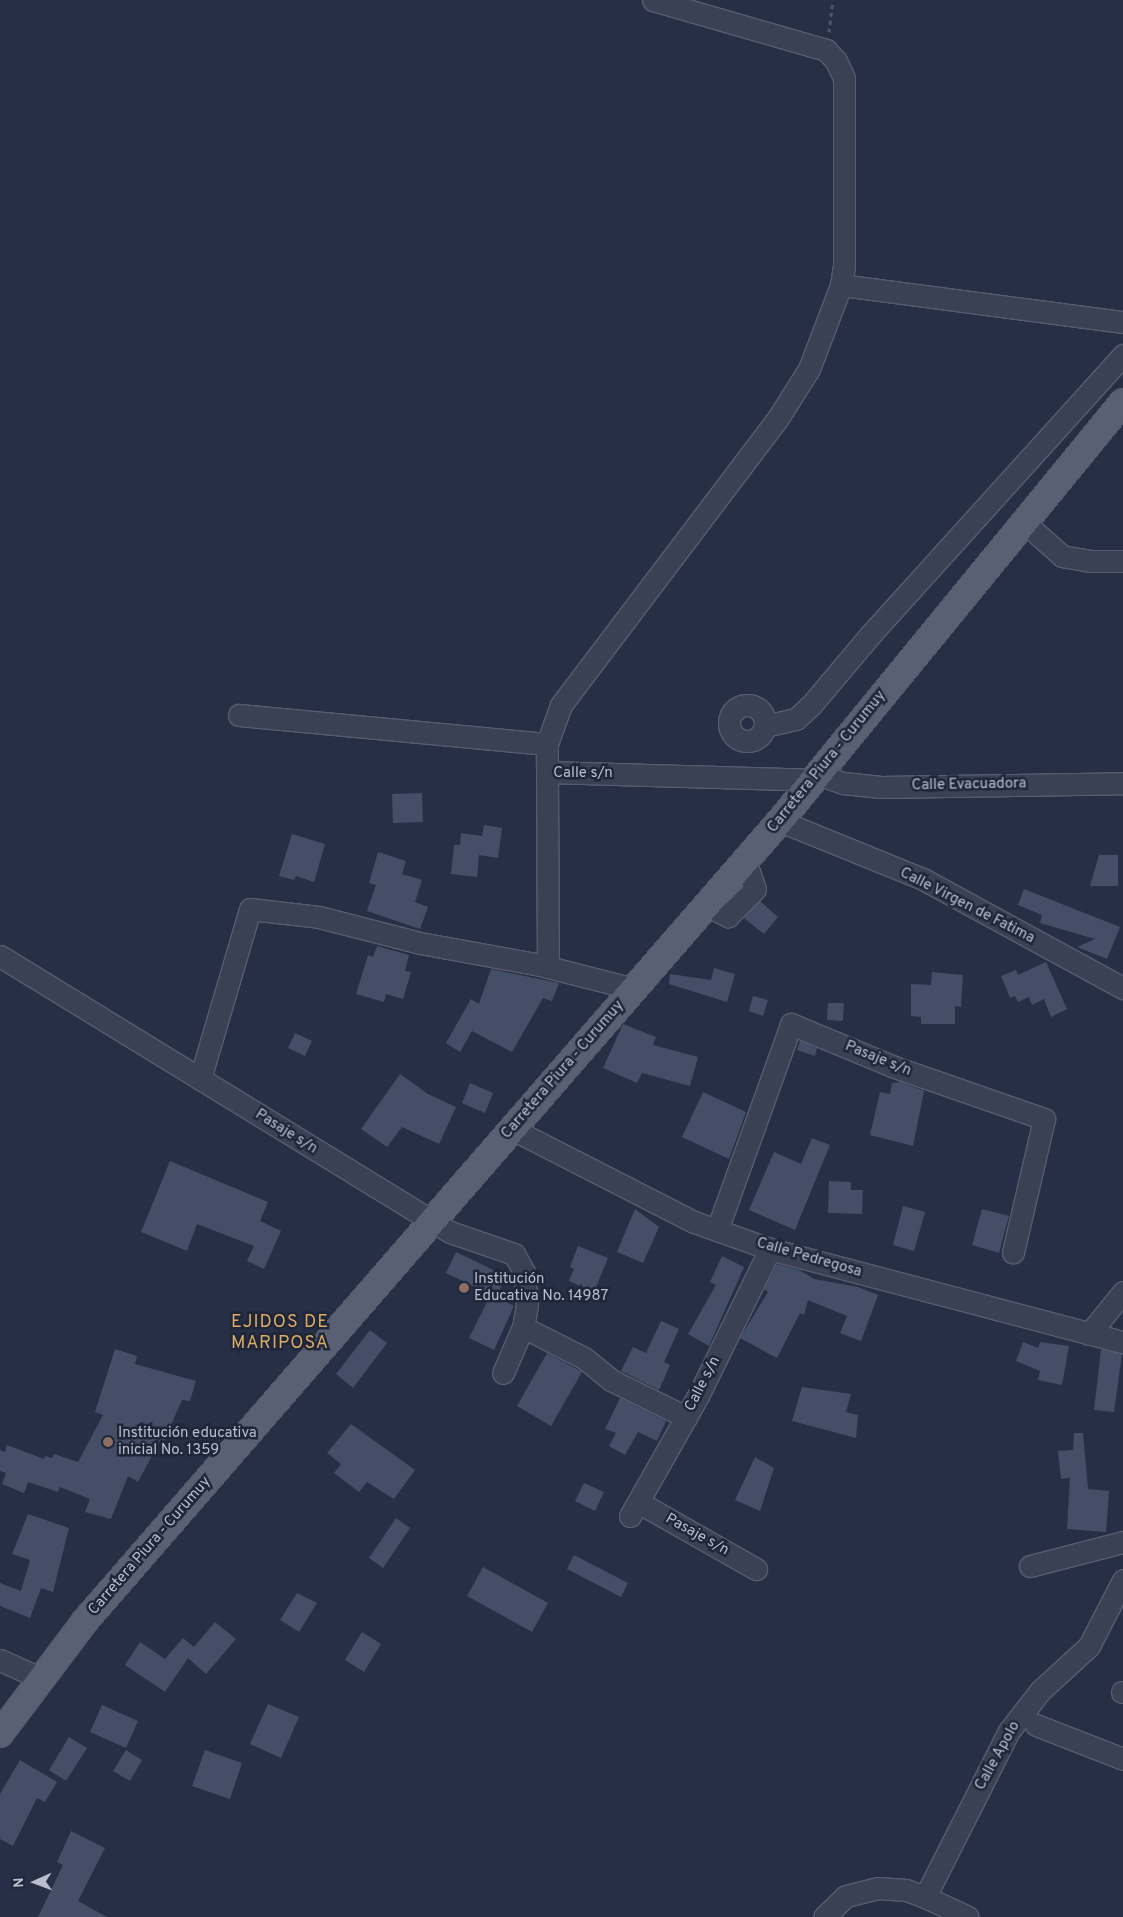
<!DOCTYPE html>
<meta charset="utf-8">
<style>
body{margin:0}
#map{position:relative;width:1123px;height:1917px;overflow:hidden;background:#262f45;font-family:Overpass,sans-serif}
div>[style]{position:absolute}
.building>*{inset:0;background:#454e67}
.path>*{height:3px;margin-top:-1.5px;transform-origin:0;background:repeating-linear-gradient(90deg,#475b62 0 4px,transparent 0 8px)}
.roads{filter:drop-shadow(1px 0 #575c6f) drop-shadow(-1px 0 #575c6f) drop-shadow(0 1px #575c6f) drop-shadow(0 -1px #575c6f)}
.minor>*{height:21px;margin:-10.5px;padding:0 10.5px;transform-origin:10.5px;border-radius:10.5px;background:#3b4154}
.minor>.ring{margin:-10.5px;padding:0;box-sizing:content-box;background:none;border:21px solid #3b4154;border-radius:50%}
.major>*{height:26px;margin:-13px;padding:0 13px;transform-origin:13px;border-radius:13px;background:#596074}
.dots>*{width:14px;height:14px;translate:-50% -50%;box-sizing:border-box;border:2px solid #1f263a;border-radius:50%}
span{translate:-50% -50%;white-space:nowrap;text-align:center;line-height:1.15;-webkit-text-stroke:5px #1f263a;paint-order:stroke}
.street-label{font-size:15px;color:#b9bdce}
.poi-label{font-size:15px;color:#b9bdce}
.left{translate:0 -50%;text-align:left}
.quarter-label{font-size:18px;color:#dbac66;letter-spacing:1px}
.north{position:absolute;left:10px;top:1857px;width:50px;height:50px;-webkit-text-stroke:4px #1f263a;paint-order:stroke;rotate:268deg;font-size:14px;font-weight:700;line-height:20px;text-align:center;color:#b9bdce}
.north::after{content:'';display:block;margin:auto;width:18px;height:22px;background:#b9bdce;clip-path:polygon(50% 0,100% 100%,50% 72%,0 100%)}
</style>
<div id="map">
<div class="building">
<div style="clip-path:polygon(422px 793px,423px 822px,393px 823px,392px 794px)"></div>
<div style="clip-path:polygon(484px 825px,502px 828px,498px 858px,479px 855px,477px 877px,451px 874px,454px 845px,460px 845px,461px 833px,482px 836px)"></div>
<div style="clip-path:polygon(292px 834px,325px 844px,314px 882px,296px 876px,294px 880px,279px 876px)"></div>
<div style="clip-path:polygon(378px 852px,406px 861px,402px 874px,422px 880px,415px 902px,428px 907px,420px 929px,367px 911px,376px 885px,369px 883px)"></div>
<div style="clip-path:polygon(1099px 855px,1118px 855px,1118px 886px,1090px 886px)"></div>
<div style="clip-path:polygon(1024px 889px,1120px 927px,1107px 959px,1077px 947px,1095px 939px,1040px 923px,1042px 915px,1018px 905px)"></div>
<div style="clip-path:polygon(760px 901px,778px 917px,764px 934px,744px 918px)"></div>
<div style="clip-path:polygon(377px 946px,409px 955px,405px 971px,411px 972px,403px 999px,386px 994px,384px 1002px,356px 994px,368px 955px,373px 957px)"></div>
<div style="clip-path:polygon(1046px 962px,1067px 1009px,1051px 1017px,1044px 999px,1032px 1005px,1029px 997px,1018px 1002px,1015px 996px,1010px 998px,1001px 976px,1016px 970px,1018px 975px)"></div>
<div style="clip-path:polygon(714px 968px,735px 974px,727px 1002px,669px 984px,670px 974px,711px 980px)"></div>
<div style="clip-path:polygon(491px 969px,559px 983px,552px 1001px,543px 998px,512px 1052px,472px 1031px,460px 1052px,446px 1043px,471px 999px,479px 1004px)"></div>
<div style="clip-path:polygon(932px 972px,963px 975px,961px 1007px,955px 1006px,955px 1024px,921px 1024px,921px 1017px,911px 1016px,911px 984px,931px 985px)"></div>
<div style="clip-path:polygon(753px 996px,768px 1000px,763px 1016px,749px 1011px)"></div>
<div style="clip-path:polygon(828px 1003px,844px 1003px,843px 1021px,827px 1020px)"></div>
<div style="clip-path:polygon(623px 1024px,656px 1037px,653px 1045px,698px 1057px,690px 1086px,642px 1073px,637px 1083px,603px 1068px)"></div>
<div style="clip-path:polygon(295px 1033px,312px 1041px,305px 1056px,288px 1048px)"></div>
<div style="clip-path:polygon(800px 1041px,817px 1048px,815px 1056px,797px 1050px)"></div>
<div style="clip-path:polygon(400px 1074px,428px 1094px,456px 1107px,439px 1144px,402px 1127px,387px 1147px,361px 1129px)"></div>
<div style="clip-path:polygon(901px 1082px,924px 1091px,913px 1146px,870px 1135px,880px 1092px,890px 1094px,892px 1083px)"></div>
<div style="clip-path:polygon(470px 1083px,493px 1093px,485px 1113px,462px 1103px)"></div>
<div style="clip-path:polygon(703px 1092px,746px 1112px,729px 1159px,682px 1137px)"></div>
<div style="clip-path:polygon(812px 1138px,830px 1145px,795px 1230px,749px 1210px,774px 1152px,801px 1164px)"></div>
<div style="clip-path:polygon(170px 1161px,268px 1202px,260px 1221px,281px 1231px,264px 1269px,247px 1261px,254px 1246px,197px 1224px,187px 1251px,141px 1232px)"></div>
<div style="clip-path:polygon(829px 1181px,851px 1182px,851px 1190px,863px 1190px,862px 1214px,828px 1213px)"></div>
<div style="clip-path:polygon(903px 1206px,925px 1212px,914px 1251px,893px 1245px)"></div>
<div style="clip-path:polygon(635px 1209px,659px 1227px,643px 1263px,617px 1252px)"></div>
<div style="clip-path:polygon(982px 1209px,1009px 1216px,999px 1253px,972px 1245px)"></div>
<div style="clip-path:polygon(578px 1246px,608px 1258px,594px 1292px,569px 1281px,574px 1269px,570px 1267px)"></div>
<div style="clip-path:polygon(456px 1252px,506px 1276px,496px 1297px,446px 1273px)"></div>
<div style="clip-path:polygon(722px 1256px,744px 1267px,709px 1346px,688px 1334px,716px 1285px,710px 1282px)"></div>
<div style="clip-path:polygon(777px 1264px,799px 1270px,814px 1279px,858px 1287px,878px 1295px,861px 1341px,840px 1333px,847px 1316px,808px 1300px,804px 1315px,800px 1313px,777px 1358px,740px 1338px,768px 1292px,764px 1289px)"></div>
<div style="clip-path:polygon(491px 1294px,514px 1306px,494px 1350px,469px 1338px)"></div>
<div style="clip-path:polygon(661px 1321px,679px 1329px,664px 1362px,670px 1365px,659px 1390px,621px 1371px,633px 1347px,646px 1353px)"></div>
<div style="clip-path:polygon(370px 1330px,387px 1343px,353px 1388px,336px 1374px)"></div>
<div style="clip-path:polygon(1023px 1342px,1038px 1348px,1040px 1342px,1069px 1346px,1062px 1385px,1038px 1380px,1040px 1371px,1016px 1361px)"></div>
<div style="clip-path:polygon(115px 1349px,137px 1356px,135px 1364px,196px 1381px,190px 1401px,182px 1400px,164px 1441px,161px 1439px,138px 1482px,128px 1476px,111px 1519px,85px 1512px,90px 1499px,60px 1487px,58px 1492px,28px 1482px,24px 1493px,2px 1484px,6px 1473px,0 1471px,0 1450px,5px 1452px,7px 1445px,44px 1459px,45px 1456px,52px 1458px,54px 1454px,78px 1462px,103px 1415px,95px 1412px)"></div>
<div style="clip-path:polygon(1101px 1349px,1122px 1354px,1114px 1412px,1094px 1410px)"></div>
<div style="clip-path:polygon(547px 1353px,582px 1372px,551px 1426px,517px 1406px)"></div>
<div style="clip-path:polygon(802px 1387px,851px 1394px,846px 1412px,858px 1415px,856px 1438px,792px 1421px)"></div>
<div style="clip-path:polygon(620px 1398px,666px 1421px,657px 1441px,638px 1432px,625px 1455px,609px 1446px,616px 1433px,605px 1429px)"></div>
<div style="clip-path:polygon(351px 1424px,415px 1470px,394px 1499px,367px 1482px,359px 1492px,334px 1473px,341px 1464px,327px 1453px)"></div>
<div style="clip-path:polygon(1074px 1433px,1083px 1433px,1088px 1489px,1109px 1491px,1106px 1532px,1067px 1529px,1070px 1478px,1061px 1479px,1058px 1451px,1073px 1450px)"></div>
<div style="clip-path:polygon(755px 1457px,774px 1468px,760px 1511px,735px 1500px)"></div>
<div style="clip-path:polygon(584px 1483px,604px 1492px,595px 1511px,575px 1501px)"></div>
<div style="clip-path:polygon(28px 1514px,69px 1528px,53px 1592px,41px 1588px,30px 1618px,0 1606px,0 1583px,21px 1591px,30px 1560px,12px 1554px)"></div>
<div style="clip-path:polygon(396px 1518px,410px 1528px,383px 1568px,369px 1558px)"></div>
<div style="clip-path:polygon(574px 1555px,628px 1583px,621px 1597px,567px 1569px)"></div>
<div style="clip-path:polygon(483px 1567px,548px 1603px,532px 1632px,467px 1596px)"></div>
<div style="clip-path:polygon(297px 1593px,317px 1603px,299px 1632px,280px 1620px)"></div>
<div style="clip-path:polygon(215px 1622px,236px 1639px,206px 1674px,188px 1658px,165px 1692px,125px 1665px,140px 1642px,165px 1659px,183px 1638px,194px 1647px)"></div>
<div style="clip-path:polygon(362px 1632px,381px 1644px,364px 1672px,345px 1660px)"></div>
<div style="clip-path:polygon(268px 1704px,299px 1717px,281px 1758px,250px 1744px)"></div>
<div style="clip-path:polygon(102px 1705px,138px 1721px,126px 1748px,90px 1732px)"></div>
<div style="clip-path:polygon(69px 1737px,87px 1748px,66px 1781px,49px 1770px)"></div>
<div style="clip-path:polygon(126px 1750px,142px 1760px,130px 1781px,113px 1771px)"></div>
<div style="clip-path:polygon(205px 1750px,242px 1763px,230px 1799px,192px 1786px)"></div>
<div style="clip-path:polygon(20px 1760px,57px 1782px,45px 1802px,37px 1798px,13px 1846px,0 1839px,0 1794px)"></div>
<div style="clip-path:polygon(71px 1831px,105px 1848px,78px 1901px,107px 1917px,38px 1917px,63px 1865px,57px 1862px)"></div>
</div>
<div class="path">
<div style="left:829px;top:32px;width:32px;rotate:-83deg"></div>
</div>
<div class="roads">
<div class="minor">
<div style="left:841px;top:285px;width:284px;rotate:7.5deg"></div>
<div style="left:1025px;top:523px;width:50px;rotate:41.7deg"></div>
<div style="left:1062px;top:556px;width:28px;rotate:10deg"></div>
<div style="left:1090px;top:561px;width:33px"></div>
<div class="ring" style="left:729px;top:705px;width:15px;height:15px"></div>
<div style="left:239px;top:715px;width:309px;rotate:5.4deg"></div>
<div style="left:765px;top:726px;width:32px;rotate:-13deg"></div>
<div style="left:796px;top:719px;width:22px;rotate:-43deg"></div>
<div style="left:812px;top:704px;width:92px;rotate:-49.9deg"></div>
<div style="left:871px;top:634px;width:376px;rotate:-47.9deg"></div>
<div style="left:547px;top:772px;width:265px;rotate:1.7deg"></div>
<div style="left:817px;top:774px;width:28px;rotate:19deg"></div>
<div style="left:843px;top:783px;width:38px;rotate:6deg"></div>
<div style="left:881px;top:787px;width:242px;rotate:-0.9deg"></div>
<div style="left:780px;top:821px;width:154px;rotate:22.1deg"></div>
<div style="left:923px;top:879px;width:228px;rotate:28.6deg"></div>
<div style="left:706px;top:905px;width:25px;rotate:27deg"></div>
<div style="left:728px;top:916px;width:38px;rotate:-45deg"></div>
<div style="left:755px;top:889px;width:31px;rotate:-109deg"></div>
<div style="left:0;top:956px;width:528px;rotate:31.52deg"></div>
<div style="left:450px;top:1232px;width:68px;rotate:19deg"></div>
<div style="left:514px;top:1254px;width:21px;rotate:61deg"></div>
<div style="left:524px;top:1272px;width:33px;rotate:85deg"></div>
<div style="left:527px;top:1305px;width:22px;rotate:100deg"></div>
<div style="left:523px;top:1327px;width:50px;rotate:113.5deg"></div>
<div style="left:548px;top:967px;width:223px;rotate:-90.3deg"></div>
<div style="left:547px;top:744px;width:41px;rotate:-70.3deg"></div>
<div style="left:561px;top:705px;width:360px;rotate:-52.9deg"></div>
<div style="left:778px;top:418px;width:58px;rotate:-57.7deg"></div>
<div style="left:809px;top:369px;width:90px;rotate:-69.1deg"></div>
<div style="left:841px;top:285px;width:18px;rotate:-81deg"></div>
<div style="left:844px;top:267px;width:189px;rotate:-90deg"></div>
<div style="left:844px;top:78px;width:19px;rotate:-115deg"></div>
<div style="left:836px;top:61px;width:15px;rotate:-132deg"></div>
<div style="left:826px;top:50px;width:180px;rotate:-163.9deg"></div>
<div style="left:200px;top:1079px;width:177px;rotate:-73.6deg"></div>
<div style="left:250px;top:909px;width:69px;rotate:6.6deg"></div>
<div style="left:319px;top:917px;width:104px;rotate:14.4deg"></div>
<div style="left:420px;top:943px;width:118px;rotate:10.3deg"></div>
<div style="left:536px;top:964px;width:101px;rotate:14.3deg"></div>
<div style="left:512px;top:1129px;width:204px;rotate:27.1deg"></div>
<div style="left:694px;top:1222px;width:81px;rotate:19.6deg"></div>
<div style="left:770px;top:1249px;width:365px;rotate:14.8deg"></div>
<div style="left:717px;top:1230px;width:219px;rotate:-70.2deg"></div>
<div style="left:791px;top:1024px;width:109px;rotate:22.6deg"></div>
<div style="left:892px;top:1066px;width:161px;rotate:19.2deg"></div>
<div style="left:1044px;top:1119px;width:137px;rotate:103.1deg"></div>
<div style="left:523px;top:1327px;width:68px;rotate:26.9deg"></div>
<div style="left:584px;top:1358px;width:35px;rotate:39deg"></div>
<div style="left:611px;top:1380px;width:84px;rotate:26.3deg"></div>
<div style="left:1089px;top:1334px;width:54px;rotate:-51deg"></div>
<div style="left:638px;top:1502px;width:136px;rotate:29.6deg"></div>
<div style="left:630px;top:1516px;width:138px;rotate:-60.5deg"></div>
<div style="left:698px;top:1396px;width:164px;rotate:-63.9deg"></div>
<div style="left:1030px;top:1566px;width:96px;rotate:-14.5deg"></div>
<div style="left:0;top:1660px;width:46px;rotate:24.3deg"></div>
<div style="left:1122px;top:1692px;width:1px"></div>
<div style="left:1036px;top:1725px;width:93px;rotate:21.3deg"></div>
<div style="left:925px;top:1897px;width:47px;rotate:24.9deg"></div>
<div style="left:824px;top:1917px;width:30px;rotate:-44deg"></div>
<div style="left:846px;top:1896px;width:33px;rotate:-14deg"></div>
<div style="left:878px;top:1888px;width:28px;rotate:4deg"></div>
<div style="left:906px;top:1890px;width:20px;rotate:20deg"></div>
<div style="left:925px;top:1897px;width:186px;rotate:-63.2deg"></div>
<div style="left:1009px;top:1731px;width:51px;rotate:-52.2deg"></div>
<div style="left:1040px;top:1691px;width:67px;rotate:-42.6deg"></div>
<div style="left:1089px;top:1646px;width:74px;rotate:-62.7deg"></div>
</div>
<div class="major">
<div style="left:0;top:1734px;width:141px;rotate:-53deg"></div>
<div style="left:85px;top:1621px;width:1060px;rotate:-49.02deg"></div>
<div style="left:780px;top:821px;width:541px;rotate:-50.7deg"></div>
</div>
</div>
<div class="dots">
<div style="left:464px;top:1288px;background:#8d6e63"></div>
<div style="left:108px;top:1442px;background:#8d6e63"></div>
</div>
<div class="street-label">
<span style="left:827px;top:762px;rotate:-51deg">Carretera Piura - Curumuy</span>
<span style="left:583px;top:774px">Calle s/n</span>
<span style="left:969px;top:785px;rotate:-1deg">Calle Evacuadora</span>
<span style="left:967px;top:906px;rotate:27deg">Calle Virgen de Fatima</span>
<span style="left:878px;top:1059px;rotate:22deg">Pasaje s/n</span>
<span style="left:563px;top:1070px;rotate:-49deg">Carretera Piura - Curumuy</span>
<span style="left:286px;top:1132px;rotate:32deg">Pasaje s/n</span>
<span style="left:809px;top:1258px;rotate:16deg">Calle Pedregosa</span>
<span style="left:703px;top:1384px;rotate:-63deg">Calle s/n</span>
<span style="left:697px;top:1535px;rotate:29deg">Pasaje s/n</span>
<span style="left:150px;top:1546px;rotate:-49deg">Carretera Piura - Curumuy</span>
<span style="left:998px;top:1756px;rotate:-61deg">Calle Apolo</span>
</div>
<div class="poi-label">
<span class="left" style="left:474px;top:1288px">Institución<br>Educativa No. 14987</span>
<span class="left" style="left:118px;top:1442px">Institución educativa<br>inicial No. 1359</span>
</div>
<div class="quarter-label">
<span style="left:280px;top:1334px">EJIDOS DE<br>MARIPOSA</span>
</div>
<div class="north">N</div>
</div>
